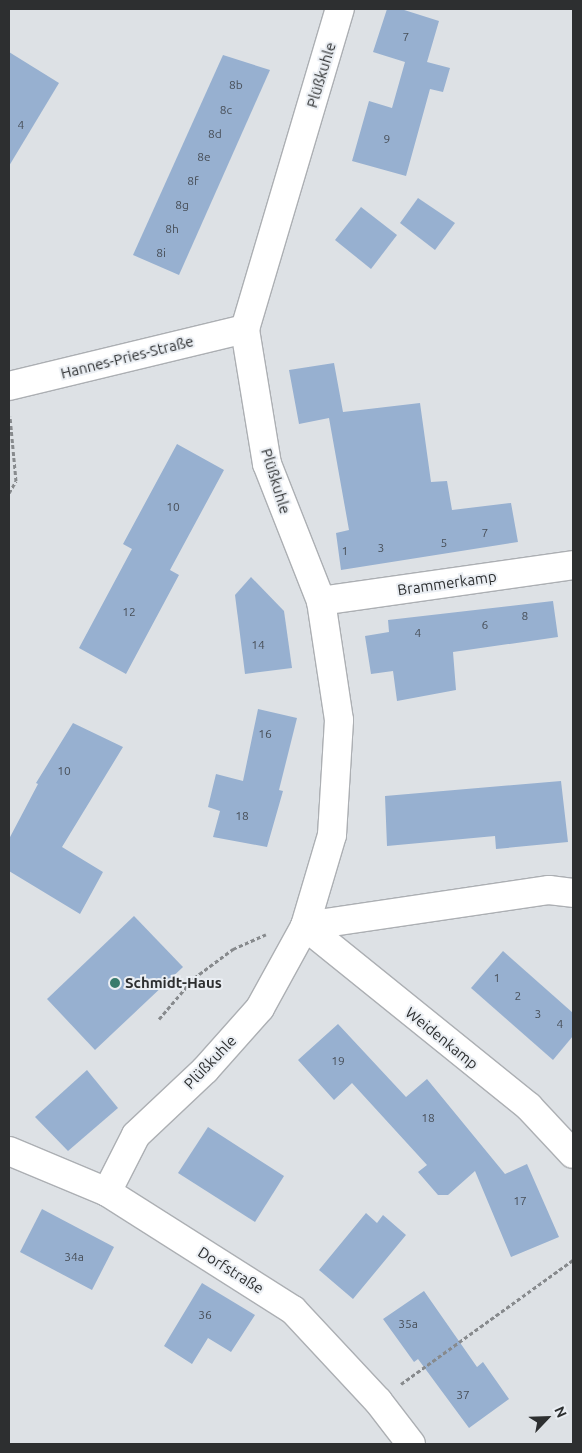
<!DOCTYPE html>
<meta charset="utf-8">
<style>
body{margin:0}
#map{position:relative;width:582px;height:1453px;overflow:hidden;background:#dde1e5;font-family:Ubuntu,sans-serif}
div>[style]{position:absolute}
.building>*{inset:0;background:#97b0d0}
.path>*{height:3px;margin-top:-1.5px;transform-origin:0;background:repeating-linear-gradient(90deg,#878a8d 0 4px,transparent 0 6.5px)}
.roads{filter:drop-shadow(1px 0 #acafb3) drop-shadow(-1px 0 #acafb3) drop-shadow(0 1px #acafb3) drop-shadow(0 -1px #acafb3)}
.street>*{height:28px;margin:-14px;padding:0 14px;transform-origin:14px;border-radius:14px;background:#fff}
.secondary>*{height:28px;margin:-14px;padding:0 14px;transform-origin:14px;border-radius:14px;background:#fff}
.dots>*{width:14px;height:14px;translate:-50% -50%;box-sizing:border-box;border:2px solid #eaeef3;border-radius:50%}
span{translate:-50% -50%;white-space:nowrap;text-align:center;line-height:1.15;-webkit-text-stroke:4px #eaeef3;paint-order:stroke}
.number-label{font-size:12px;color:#484f58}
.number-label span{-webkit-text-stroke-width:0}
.street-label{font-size:15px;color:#2d2f30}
.poi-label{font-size:15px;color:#2d2f30;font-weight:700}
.left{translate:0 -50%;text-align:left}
.frame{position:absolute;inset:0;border:10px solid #2d2f30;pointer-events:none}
.north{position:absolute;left:522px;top:1393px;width:50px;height:50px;-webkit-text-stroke:4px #eaeef3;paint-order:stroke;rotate:66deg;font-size:14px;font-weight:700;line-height:20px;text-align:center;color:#2d2f30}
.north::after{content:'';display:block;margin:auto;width:18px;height:22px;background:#2d2f30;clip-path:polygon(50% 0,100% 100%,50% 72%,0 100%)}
</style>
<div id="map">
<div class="building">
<div style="clip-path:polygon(387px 9px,401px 9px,439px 21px,427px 62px,450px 68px,443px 92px,430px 89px,406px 176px,352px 161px,369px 101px,392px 108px,405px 62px,373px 52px)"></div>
<div style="clip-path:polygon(9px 52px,59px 83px,9px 166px)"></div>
<div style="clip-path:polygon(223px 55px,270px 70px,179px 275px,133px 255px)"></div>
<div style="clip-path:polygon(418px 198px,455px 223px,435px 250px,400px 223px)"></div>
<div style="clip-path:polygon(361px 207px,397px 235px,371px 269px,335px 240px)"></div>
<div style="clip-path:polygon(334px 363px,343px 412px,420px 403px,431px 482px,447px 481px,452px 510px,511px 503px,518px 542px,341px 570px,336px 533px,349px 530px,329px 418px,299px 424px,289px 370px)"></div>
<div style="clip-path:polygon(177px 444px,224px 470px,170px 570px,179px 575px,126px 674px,79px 648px,132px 549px,123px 544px)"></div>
<div style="clip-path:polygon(251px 577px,284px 611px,292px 668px,245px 674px,235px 595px)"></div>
<div style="clip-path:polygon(553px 601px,558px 637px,453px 652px,456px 690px,397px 701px,393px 671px,371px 674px,365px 636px,389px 632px,388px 620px)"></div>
<div style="clip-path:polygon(258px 709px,297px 718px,279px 790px,283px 791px,267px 847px,213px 837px,220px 811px,208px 807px,216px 774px,243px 781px)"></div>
<div style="clip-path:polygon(73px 723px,123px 747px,62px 847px,103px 872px,80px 914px,9px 871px,9px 839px,38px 784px,36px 783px)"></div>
<div style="clip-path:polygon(561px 781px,568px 842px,496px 849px,495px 836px,387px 846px,385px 796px)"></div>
<div style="clip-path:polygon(134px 916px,183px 967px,95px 1050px,47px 999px)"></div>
<div style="clip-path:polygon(503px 951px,573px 1013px,573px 1036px,553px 1060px,471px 988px)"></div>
<div style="clip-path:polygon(338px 1024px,406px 1097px,427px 1079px,505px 1174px,527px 1164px,559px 1237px,511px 1257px,475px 1171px,448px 1195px,438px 1195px,418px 1172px,427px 1165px,352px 1083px,334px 1100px,298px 1060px)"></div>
<div style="clip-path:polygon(87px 1070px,118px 1108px,68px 1151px,35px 1117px)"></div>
<div style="clip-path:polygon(208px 1127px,284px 1176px,255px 1222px,178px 1173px)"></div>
<div style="clip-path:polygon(42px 1209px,114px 1247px,92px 1290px,20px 1252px)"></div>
<div style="clip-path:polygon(366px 1213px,377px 1223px,383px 1215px,406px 1235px,353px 1299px,319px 1270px)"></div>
<div style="clip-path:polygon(202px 1283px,255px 1315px,231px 1352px,208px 1338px,192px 1364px,164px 1346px)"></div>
<div style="clip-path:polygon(424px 1291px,477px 1367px,483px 1362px,509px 1399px,469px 1428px,418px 1359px,414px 1362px,383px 1319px)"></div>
</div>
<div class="path">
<div style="left:9px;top:493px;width:14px;rotate:-60deg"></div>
<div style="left:16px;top:481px;width:65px;rotate:-95.3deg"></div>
<div style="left:159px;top:1019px;width:54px;rotate:-49.5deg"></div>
<div style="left:194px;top:978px;width:49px;rotate:-36.6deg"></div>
<div style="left:233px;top:949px;width:36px;rotate:-24deg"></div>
<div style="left:401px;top:1384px;width:212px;rotate:-35.8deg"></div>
</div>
<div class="roads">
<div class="street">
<div style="left:9px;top:386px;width:243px;rotate:-13.6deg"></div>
<div style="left:321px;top:601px;width:255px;rotate:-8.1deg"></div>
<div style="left:305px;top:926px;width:288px;rotate:38.9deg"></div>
<div style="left:529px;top:1107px;width:64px;rotate:46.9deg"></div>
<div style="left:305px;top:926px;width:247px;rotate:-8.4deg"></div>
<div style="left:549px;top:890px;width:24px;rotate:7deg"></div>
<div style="left:107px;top:1192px;width:64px;rotate:-63deg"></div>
<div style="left:136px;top:1135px;width:95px;rotate:-43.3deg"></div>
<div style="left:205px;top:1070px;width:83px;rotate:-48.4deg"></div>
<div style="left:260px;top:1008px;width:94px;rotate:-61.2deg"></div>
<div style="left:305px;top:926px;width:95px;rotate:-73.5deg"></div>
<div style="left:332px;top:835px;width:115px;rotate:-86.5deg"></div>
<div style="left:339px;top:720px;width:120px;rotate:-98.6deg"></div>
<div style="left:321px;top:601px;width:147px;rotate:-111.5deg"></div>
<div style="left:267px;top:464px;width:137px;rotate:-99.3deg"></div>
<div style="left:245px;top:329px;width:334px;rotate:-73.5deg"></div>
</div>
<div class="secondary">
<div style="left:9px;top:1151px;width:106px;rotate:22.7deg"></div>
<div style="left:107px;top:1192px;width:220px;rotate:32.4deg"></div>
<div style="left:293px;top:1310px;width:125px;rotate:47deg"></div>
<div style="left:378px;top:1401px;width:54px;rotate:52.5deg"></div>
</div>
</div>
<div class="dots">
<div style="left:115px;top:983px;background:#387b6c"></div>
</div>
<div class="number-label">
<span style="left:406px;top:37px">7</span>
<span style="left:236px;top:85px">8b</span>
<span style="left:226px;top:110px">8c</span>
<span style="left:21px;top:125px">4</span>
<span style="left:215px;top:134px">8d</span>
<span style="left:387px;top:139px">9</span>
<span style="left:204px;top:157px">8e</span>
<span style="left:193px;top:181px">8f</span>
<span style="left:182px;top:205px">8g</span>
<span style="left:172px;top:229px">8h</span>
<span style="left:161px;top:253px">8i</span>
<span style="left:173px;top:507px">10</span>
<span style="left:485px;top:533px">7</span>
<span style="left:444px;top:543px">5</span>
<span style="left:381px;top:548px">3</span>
<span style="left:345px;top:551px">1</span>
<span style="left:129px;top:612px">12</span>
<span style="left:525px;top:616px">8</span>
<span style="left:485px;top:625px">6</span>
<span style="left:418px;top:633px">4</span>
<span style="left:258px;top:645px">14</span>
<span style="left:265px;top:734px">16</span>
<span style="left:64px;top:771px">10</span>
<span style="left:242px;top:816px">18</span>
<span style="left:497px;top:978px">1</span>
<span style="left:518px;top:996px">2</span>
<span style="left:538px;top:1014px">3</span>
<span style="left:560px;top:1024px">4</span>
<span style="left:338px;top:1061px">19</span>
<span style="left:428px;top:1118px">18</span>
<span style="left:520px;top:1201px">17</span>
<span style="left:74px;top:1257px">34a</span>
<span style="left:205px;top:1315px">36</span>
<span style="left:408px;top:1324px">35a</span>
<span style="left:463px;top:1395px">37</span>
</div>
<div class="street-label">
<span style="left:321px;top:75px;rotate:-73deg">Plüßkuhle</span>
<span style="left:127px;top:357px;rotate:-14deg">Hannes-Pries-Straße</span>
<span style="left:276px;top:481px;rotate:73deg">Plüßkuhle</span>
<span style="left:447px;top:583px;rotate:-8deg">Brammerkamp</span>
<span style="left:442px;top:1038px;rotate:39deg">Weidenkamp</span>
<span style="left:210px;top:1062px;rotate:-46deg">Plüßkuhle</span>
<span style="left:231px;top:1270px;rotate:32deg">Dorfstraße</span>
</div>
<div class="poi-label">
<span class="left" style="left:125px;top:983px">Schmidt-Haus</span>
</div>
<div class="frame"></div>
<div class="north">N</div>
</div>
